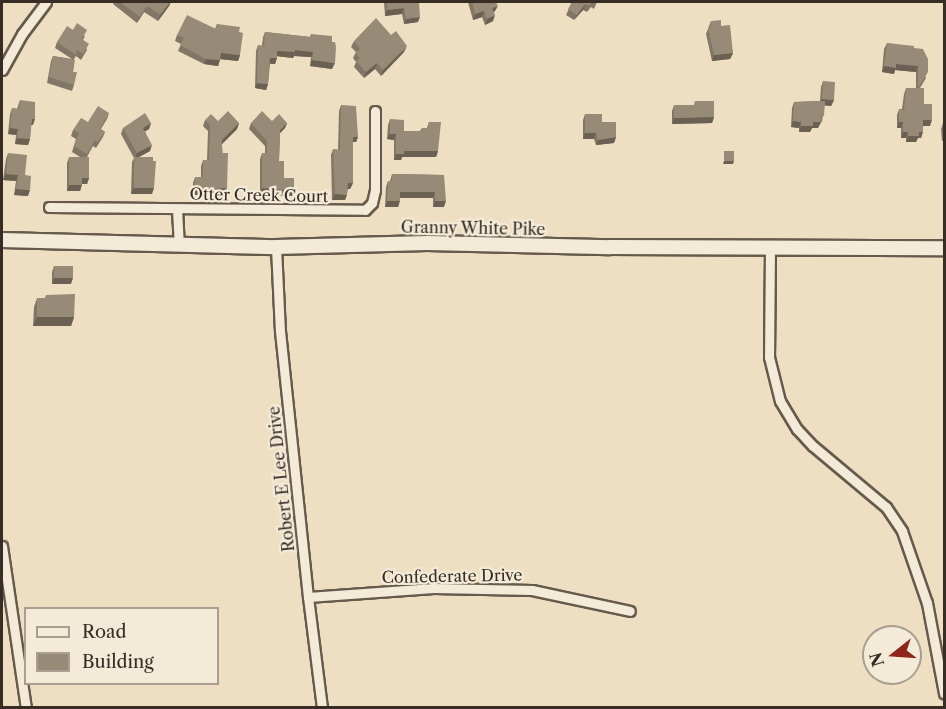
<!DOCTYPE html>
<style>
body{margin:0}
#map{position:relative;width:946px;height:709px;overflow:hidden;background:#eedfc3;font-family:"Libre Caslon Text",serif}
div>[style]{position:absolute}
.roads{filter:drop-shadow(2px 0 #665a4c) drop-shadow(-2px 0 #665a4c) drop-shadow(0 2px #665a4c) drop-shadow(0 -2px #665a4c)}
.minor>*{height:9px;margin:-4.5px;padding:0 4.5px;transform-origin:4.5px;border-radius:4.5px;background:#f4ead8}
.secondary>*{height:14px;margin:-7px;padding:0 7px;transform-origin:7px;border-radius:7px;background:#f4ead8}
.wall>*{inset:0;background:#827766}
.shaded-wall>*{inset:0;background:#6a6153}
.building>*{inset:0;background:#978a77}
span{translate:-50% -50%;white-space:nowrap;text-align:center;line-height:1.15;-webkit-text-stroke:4.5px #f4ead8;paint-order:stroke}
.street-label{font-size:16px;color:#382d24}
.frame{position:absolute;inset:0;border:3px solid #382d24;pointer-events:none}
.legend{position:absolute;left:24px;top:607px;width:195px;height:78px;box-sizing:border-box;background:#f4ead8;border:2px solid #a99e90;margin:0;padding:8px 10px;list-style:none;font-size:18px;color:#382d24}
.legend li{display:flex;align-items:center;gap:12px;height:30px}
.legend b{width:30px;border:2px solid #a99e90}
.north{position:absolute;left:862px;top:625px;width:60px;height:60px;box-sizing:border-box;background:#f4ead8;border:2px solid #a99e90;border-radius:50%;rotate:253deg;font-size:16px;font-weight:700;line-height:24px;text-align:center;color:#382d24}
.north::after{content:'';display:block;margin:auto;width:21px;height:27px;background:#8f2418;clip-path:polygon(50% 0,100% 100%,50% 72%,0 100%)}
</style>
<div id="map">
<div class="roads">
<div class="minor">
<div style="left:2px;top:70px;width:41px;rotate:-60.9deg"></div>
<div style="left:22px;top:34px;width:40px;rotate:-53deg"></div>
<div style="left:49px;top:207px;width:316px;rotate:0.5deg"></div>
<div style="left:365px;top:210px;width:10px;rotate:-45deg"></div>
<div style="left:372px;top:203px;width:13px;rotate:-77deg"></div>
<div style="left:375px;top:190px;width:79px;rotate:-90deg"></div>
<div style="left:177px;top:209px;width:34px;rotate:87deg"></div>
<div style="left:276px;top:247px;width:84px;rotate:87.3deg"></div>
<div style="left:280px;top:331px;width:267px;rotate:84deg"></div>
<div style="left:308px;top:597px;width:112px;rotate:82.8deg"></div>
<div style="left:770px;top:247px;width:110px;rotate:90.5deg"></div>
<div style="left:769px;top:357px;width:45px;rotate:76deg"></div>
<div style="left:780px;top:401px;width:33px;rotate:59deg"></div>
<div style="left:797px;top:429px;width:23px;rotate:47deg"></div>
<div style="left:813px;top:446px;width:95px;rotate:39.9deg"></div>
<div style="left:886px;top:507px;width:29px;rotate:56deg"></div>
<div style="left:902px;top:531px;width:76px;rotate:70.9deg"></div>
<div style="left:927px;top:603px;width:92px;rotate:79.3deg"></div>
<div style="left:2px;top:546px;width:164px;rotate:81.6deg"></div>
<div style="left:308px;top:597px;width:126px;rotate:-4.1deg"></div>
<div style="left:434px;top:588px;width:98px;rotate:1.2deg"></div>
<div style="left:532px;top:590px;width:100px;rotate:12.1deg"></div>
</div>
<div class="secondary">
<div style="left:2px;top:240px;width:274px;rotate:1.5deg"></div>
<div style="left:276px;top:247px;width:151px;rotate:-1.5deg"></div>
<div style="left:427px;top:243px;width:183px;rotate:1.3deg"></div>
<div style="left:610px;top:247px;width:334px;rotate:0.2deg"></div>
</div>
</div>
<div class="wall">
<div style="clip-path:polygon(114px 2px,171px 2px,169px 6px,158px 21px,144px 12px,137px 23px,113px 4px)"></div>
<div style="clip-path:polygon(384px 2px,419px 2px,418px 22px,404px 24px,402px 14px,385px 16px)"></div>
<div style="clip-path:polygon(468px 2px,496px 2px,495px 11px,494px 12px,493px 21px,485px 25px,482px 17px,473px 20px)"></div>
<div style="clip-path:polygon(572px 2px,597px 2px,594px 9px,591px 7px,587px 12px,583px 10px,574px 20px,566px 15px)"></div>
<div style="clip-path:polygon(711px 21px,721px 26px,733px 53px,730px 59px,712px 61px,706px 34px)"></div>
<div style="clip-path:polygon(217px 24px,239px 32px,240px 55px,238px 61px,220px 59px,218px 66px,204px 64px,178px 51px,181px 44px,175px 41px,177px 35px,215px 29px)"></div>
<div style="clip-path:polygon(73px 30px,85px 36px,83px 40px,87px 50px,81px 60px,76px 56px,74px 59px,73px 72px,74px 85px,72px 91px,47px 83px,51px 61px,53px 56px,72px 59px,55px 48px,57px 42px)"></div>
<div style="clip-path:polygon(265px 32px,310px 37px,311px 34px,332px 42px,332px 69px,310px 66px,311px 57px,294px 56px,293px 58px,277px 56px,275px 64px,270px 64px,268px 84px,266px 90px,255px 88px,256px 51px,258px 45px,262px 46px,263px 37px)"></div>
<div style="clip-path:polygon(354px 41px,404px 52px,381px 76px,375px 69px,364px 78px,354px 67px,356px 62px,353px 58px,356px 52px,351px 47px)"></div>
<div style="clip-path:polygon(887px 43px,914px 48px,926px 78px,920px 88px,930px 126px,923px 126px,921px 138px,918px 138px,916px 142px,906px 142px,906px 138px,901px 138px,901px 128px,897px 128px,897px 115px,899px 109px,902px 109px,904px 94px,906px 88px,916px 88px,916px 72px,895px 70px,894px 74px,882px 72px,884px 49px)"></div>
<div style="clip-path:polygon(823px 81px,834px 100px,831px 106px,824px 105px,822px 122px,821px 122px,818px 128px,812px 128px,810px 132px,799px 132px,799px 128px,791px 127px,792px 108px,794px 102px,820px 101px,821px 87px)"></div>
<div style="clip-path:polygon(20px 100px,33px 125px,31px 125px,30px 139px,28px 145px,15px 144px,16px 135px,8px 134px,10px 114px,12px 108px,17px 109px)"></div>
<div style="clip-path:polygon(695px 101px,714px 117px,712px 123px,672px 124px,672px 111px,674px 105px,694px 105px)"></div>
<div style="clip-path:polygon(341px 105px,358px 137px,356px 142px,353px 142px,353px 183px,350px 189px,348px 189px,345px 200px,332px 200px,331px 155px,333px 149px,338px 150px,339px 111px)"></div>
<div style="clip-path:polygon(109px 113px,107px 119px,101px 129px,105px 132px,103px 137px,96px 148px,93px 146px,87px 157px,89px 178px,87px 184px,82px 184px,80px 191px,67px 191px,67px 163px,69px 157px,80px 157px,72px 152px,76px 139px,71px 136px,73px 130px)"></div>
<div style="clip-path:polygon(585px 114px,602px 122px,616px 137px,614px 143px,596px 145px,594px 139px,583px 139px,583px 120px)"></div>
<div style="clip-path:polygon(390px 119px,404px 131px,420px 131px,422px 128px,427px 128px,429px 122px,438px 151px,436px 157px,402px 157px,401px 160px,394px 160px,394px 140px,387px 139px,388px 125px)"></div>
<div style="clip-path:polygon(205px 120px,239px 123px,237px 129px,222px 144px,225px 193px,193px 195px,193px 183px,195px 177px,201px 177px,201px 166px,203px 160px,207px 160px,208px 131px,203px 126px)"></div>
<div style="clip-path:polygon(151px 123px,149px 129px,145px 131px,150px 151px,139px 157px,152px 194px,131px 194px,132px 162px,134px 158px,121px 134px,123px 128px)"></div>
<div style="clip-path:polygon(251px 123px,287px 123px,285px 128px,280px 133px,279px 161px,284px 178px,292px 196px,260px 194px,260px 159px,262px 153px,265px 153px,265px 146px,249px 129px)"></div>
<div style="clip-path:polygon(943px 123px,945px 123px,945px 140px,942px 141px,941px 129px)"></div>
<div style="clip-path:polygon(8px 153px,25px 175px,28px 196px,14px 195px,16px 181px,3px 180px,6px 159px)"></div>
<div style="clip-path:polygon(392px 174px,444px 175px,444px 207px,433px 207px,433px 198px,400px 198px,398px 207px,385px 207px,386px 187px,388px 181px,390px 181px)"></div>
<div style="clip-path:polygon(54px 266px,71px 284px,52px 284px,52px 272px)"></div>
<div style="clip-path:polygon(46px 295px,74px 317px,71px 326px,33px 326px,34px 307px,37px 298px,45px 298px)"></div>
</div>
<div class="shaded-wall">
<div style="clip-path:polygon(171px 2px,169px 6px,158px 21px,160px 15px)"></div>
<div style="clip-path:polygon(585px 4px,583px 10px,574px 20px,577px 15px)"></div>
<div style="clip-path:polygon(147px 6px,144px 12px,137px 23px,140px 17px)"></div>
<div style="clip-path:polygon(498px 6px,495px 11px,490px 14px,492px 8px)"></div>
<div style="clip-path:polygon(404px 8px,402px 14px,385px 16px,387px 10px)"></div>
<div style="clip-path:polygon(484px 11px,482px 17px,473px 20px,475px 14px)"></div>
<div style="clip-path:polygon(495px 15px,493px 21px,485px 25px,487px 19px)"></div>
<div style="clip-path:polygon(420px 17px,418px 22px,404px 24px,406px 19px)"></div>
<div style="clip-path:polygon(407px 46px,404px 52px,381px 76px,383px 70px)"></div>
<div style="clip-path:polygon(295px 50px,313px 52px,311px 57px,294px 56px,293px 58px,275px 56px,277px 51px)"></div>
<div style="clip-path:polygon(221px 53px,240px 55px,238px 61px,219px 59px)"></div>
<div style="clip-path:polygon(733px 53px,730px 59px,712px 61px,714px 55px)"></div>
<div style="clip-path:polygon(270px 58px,277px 58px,275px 64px,268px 63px)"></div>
<div style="clip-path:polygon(206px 59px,220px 60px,218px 66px,204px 64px)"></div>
<div style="clip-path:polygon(312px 60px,335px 63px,332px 69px,310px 66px)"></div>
<div style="clip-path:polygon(377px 63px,375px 69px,364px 78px,366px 72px)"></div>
<div style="clip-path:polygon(896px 64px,918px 66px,916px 72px,895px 70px,894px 74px,882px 72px,884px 66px)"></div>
<div style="clip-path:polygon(257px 83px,268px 84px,266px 90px,255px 88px)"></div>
<div style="clip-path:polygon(822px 99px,834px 100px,831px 106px,820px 105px)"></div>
<div style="clip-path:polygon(714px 117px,712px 123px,672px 124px,674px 118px)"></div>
<div style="clip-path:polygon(32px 119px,35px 119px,33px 125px,30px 125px)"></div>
<div style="clip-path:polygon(923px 120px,932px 120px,930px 126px,921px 126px)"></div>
<div style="clip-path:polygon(793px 121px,801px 122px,799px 128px,791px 127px)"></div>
<div style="clip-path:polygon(813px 122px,821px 122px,818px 128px,812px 128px,810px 132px,799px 132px,801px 126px)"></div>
<div style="clip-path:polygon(899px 122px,903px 122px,901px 128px,897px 128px)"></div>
<div style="clip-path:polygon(151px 123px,149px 129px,141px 134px,143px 128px)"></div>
<div style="clip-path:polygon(239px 123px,237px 129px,220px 146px,222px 140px)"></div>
<div style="clip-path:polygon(287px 123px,285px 128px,278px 135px,280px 130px)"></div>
<div style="clip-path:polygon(10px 128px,18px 129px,16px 135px,8px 134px)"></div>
<div style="clip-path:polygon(903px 132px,908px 132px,906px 138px,901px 138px)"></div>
<div style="clip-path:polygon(919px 132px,923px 132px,921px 138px,918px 138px,916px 142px,906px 142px,908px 136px)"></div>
<div style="clip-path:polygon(585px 133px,596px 133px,594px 139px,583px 139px)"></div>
<div style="clip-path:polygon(390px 134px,396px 134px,394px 140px,387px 139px)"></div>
<div style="clip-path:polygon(353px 137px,358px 137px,356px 142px,351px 142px)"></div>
<div style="clip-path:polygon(616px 137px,614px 143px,596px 145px,598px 140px)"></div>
<div style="clip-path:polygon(17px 138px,30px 139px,28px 145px,15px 144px)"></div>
<div style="clip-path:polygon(152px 145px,150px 151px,135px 159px,137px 153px)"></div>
<div style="clip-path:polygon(404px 151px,438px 151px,436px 157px,402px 157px,401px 160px,394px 160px,396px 154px)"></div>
<div style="clip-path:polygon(724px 161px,734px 161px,733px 164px,723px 164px)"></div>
<div style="clip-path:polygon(6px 174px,18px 175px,16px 181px,3px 180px)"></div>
<div style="clip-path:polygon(82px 178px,89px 178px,87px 184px,80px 184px)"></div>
<div style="clip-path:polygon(348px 183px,353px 183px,350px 189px,345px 189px)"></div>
<div style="clip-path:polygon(69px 185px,82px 185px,80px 191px,67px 191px)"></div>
<div style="clip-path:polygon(134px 188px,154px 188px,152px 194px,131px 194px)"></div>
<div style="clip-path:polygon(227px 188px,225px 193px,193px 195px,195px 190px)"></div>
<div style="clip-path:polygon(262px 188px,294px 191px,292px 196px,260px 194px)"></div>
<div style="clip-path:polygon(16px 189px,30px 190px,28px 196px,14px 195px)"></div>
<div style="clip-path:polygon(400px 192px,435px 192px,433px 198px,398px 198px)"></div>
<div style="clip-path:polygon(335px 194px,347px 195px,345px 200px,332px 200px)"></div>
<div style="clip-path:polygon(387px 201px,400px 201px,398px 207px,385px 207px)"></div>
<div style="clip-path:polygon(435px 201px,446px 201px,444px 207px,433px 207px)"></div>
<div style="clip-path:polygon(54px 278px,73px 278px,71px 284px,52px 284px)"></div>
<div style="clip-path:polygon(37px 317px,74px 317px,71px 326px,33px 326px)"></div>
</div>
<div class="building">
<div style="clip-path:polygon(120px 2px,170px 2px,160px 15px,147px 6px,140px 17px)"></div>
<div style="clip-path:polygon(387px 2px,419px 2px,420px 17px,406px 19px,404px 8px,387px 10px)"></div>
<div style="clip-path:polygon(472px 2px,496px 2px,498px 6px,492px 8px,495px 15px,487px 19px,484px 11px,475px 14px)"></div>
<div style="clip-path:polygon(572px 2px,592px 2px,589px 6px,585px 4px,577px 15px,568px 9px)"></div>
<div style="clip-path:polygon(187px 15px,216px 29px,217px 24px,240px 27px,239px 32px,243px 33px,240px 55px,221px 53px,220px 60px,206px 59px,180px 45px,184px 38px,177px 35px)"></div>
<div style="clip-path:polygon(376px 18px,391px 35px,396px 31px,407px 46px,383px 70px,377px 63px,366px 72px,356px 61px,360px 58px,355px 53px,360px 49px,354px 41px)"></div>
<div style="clip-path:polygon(721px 20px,721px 26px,730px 25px,733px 53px,714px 55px,708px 28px,711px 27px,711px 21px)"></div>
<div style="clip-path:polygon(77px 23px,87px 30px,82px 39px,89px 44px,83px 54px,77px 50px,76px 55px,57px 42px,67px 26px,73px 30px)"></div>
<div style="clip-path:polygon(265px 32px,311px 37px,311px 34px,332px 36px,332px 42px,335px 42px,336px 47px,335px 63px,312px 60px,313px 52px,295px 50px,295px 52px,277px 51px,277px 58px,270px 58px,268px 84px,257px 83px,258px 45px,264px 46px)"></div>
<div style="clip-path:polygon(887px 43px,914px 46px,914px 48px,923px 49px,928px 59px,928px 72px,918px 88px,924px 88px,924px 104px,932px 104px,932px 120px,923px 120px,923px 132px,919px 132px,919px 136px,908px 136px,908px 132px,903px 132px,903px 122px,899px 122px,899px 109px,904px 110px,906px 88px,918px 88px,918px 66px,896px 64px,896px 68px,884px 66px)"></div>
<div style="clip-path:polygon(53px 56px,75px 60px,73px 72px,77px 72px,74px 85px,49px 77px)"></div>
<div style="clip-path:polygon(823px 81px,835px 82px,834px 100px,822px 99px)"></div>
<div style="clip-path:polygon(20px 100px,35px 102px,35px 119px,32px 119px,30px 139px,17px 138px,18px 129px,10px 128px,12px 108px,19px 109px)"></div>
<div style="clip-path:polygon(695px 101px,714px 101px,714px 117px,674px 118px,674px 105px,695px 105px)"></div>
<div style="clip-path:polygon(825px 101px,824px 116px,821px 116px,821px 122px,813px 122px,813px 126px,801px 126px,801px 122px,793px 121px,794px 102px)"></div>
<div style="clip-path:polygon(341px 105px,356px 106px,358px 137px,353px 137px,353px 183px,348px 183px,347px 195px,335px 194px,333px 149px,340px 150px)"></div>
<div style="clip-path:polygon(98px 106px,109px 113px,100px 129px,105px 132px,98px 142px,95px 140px,87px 154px,74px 146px,79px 133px,73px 130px,81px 118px,88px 122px)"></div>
<div style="clip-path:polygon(228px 111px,239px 123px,222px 140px,222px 153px,228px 153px,227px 188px,195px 190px,195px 177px,203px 177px,203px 160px,209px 160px,210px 125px,205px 120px,211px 114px,218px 121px)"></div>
<div style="clip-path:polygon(262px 111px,272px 121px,279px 114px,287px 123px,280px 130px,279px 161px,284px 161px,284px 178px,294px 178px,294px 191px,262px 188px,262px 153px,267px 153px,267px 141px,251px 123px)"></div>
<div style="clip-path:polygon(145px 113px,151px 123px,143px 128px,152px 145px,137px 153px,123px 128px)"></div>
<div style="clip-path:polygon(585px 114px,602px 114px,602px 122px,616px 122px,616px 137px,598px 140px,596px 133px,585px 133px)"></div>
<div style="clip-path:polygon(390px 119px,404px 120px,404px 131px,422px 131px,422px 128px,428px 128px,429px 122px,441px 122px,438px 151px,404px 151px,404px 154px,396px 154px,396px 134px,390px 134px)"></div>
<div style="clip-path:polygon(724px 151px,734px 151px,734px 161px,724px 161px)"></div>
<div style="clip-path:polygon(8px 153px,27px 155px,25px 175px,31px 176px,30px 190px,16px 189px,18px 175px,6px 174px)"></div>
<div style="clip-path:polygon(69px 157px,89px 157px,89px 178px,82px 178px,82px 185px,69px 185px)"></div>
<div style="clip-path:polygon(134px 157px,153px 157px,153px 161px,156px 161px,154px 188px,134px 188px)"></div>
<div style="clip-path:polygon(392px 174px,398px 174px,444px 175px,446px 201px,435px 201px,435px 192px,400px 192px,400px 201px,387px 201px,388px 181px,392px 181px)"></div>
<div style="clip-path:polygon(54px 266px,73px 266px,73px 278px,54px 278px)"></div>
<div style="clip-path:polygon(75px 294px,74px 317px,37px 317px,37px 298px,46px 298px,46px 295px)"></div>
</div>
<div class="street-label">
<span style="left:259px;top:195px;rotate:1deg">Otter Creek Court</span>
<span style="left:473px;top:228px;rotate:1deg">Granny White Pike</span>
<span style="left:281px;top:479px;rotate:-96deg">Robert E Lee Drive</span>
<span style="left:452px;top:576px;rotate:-1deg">Confederate Drive</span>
</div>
<div class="frame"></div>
<ul class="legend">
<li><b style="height:8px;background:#f4ead8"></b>Road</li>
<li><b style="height:16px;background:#978a77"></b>Building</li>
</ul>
<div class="north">N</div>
</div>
